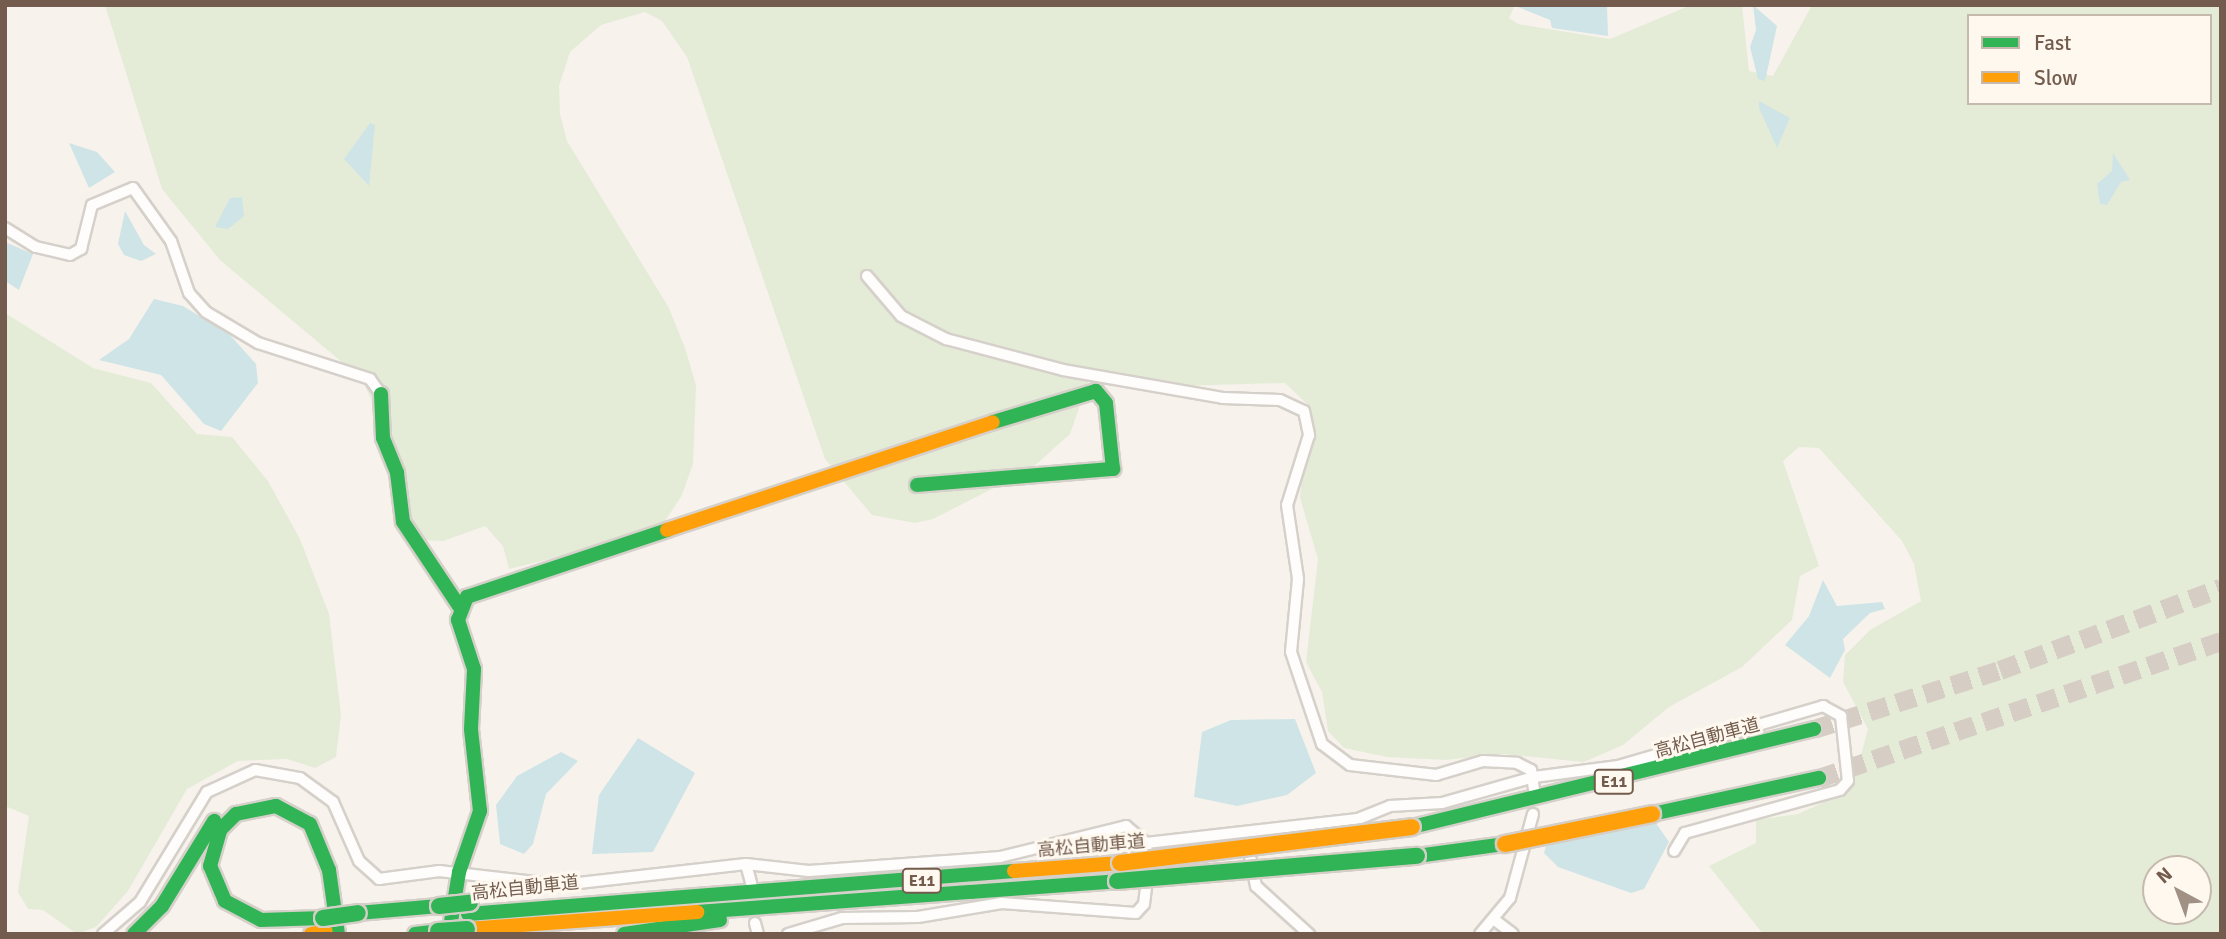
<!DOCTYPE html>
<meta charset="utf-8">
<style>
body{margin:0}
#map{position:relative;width:2226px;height:939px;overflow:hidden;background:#f7f3ec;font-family:Signika,"Noto Sans JP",sans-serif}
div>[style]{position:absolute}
.green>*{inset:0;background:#e4ecd8}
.water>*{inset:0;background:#cfe4e6}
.highway-tunnel>*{height:19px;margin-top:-9.5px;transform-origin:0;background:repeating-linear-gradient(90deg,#d6cdc4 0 19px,transparent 0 29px)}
.roads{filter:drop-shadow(2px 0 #d6d0ca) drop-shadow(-2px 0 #d6d0ca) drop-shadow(0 2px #d6d0ca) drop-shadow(0 -2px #d6d0ca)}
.street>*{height:10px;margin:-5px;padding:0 5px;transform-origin:5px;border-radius:5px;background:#fefdfc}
.fast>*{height:14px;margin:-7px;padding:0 7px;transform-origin:7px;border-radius:7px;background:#30b455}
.slow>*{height:14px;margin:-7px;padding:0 7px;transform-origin:7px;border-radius:7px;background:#ff9f0a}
.bridges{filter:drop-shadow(2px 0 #d5cec7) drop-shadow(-2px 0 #d5cec7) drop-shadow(0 2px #d5cec7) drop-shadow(0 -2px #d5cec7)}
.fast-bridge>*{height:16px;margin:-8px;padding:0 8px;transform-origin:8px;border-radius:8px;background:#30b455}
.slow-bridge>*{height:16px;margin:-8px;padding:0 8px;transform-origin:8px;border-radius:8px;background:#ff9f0a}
span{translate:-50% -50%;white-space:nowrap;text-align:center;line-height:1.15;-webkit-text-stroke:6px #fef8ee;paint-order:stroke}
.shield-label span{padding:2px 5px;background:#fef8ee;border:2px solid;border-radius:5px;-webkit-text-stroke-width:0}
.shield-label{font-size:16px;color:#735c4e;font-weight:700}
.street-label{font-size:18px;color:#735c4e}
.frame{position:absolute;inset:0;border:7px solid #735c4e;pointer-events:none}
.legend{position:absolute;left:1967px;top:14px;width:245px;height:91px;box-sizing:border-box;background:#fef8ee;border:2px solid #c6baae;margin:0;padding:9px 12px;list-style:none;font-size:21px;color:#735c4e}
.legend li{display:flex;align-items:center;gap:14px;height:35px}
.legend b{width:35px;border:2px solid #c6baae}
.north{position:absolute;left:2142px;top:855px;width:70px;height:70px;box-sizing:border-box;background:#fef8ee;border:2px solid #c6baae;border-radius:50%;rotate:319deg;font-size:19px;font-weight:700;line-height:28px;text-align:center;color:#735c4e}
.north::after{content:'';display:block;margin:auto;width:24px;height:32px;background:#a19185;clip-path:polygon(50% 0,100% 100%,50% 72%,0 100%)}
</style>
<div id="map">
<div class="green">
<div style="clip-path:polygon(evenodd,105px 5px,1515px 5px,1509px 18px,1518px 24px,1610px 39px,1691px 5px,1742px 5px,1749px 71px,1773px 76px,1812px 5px,2221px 5px,2221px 934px,1763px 934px,1709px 866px,1756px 843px,1756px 820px,1798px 814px,1835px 797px,1856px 774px,1868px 729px,1843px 682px,1845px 655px,1870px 630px,1921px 601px,1914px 564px,1902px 541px,1819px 448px,1799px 447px,1783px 461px,1819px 566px,1800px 576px,1792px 620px,1742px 667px,1669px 707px,1623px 745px,1584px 762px,1503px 754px,1445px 760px,1387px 757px,1344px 748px,1328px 731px,1322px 692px,1306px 662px,1318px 559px,1300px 498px,1308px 405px,1285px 383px,1178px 386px,1089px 379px,1070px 434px,1031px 469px,933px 519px,915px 523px,872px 515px,825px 459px,687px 57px,662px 21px,645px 12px,601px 25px,570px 52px,559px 86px,560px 114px,567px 141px,669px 308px,685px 348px,696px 385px,695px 414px,693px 464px,682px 495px,656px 535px,629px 551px,595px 548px,509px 569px,503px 546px,485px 526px,443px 541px,422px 540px,400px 504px,403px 473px,362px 379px,220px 260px,162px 189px,105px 5px,1969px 16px,2210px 16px,2210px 103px,1969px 103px,1969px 16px,105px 5px,2156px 869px,2198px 869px,2198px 911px,2156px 911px,2156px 869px)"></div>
<div style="clip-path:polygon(5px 313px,93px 368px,151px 383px,197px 434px,232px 437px,268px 481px,300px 539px,329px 614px,341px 715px,336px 757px,315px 768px,287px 759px,238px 761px,187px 789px,128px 891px,96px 927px,77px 934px,43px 910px,28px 909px,18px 892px,29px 816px,5px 806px)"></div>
</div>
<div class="water">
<div style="clip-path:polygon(1513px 5px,1607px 5px,1608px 36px,1552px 28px,1550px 20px)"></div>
<div style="clip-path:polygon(1753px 5px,1777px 26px,1765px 81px,1758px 79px,1750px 47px,1756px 30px)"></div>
<div style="clip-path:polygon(1759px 101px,1790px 118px,1777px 148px,1759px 108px)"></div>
<div style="clip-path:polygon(370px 123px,375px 125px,369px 186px,344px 159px)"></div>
<div style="clip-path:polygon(69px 143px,97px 152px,115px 172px,89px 188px)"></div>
<div style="clip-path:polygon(2113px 153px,2130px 180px,2121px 182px,2107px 205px,2100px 204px,2097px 184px,2112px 171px)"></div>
<div style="clip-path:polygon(242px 197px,244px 216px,228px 229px,215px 227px,230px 198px)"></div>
<div style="clip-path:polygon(125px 211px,144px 245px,156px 254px,141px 261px,124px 255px,118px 244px)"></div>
<div style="clip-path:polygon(5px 242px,33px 254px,19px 290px,5px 281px)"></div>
<div style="clip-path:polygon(154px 299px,183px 306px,230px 335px,256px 364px,258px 383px,221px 431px,204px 424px,161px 375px,99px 360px,129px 339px)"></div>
<div style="clip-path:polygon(1823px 580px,1837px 606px,1882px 602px,1885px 609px,1870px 613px,1843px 639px,1845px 650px,1830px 678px,1785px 645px,1809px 616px)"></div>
<div style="clip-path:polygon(1295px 719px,1316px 773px,1287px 795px,1237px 806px,1194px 797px,1202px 732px,1231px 720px)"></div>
<div style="clip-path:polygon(638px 738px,695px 773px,653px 852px,592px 854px,599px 795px)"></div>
<div style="clip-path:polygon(561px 752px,578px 761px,546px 794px,533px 844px,524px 854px,500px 844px,496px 805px,517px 776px)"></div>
<div style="clip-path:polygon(1645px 807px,1669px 842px,1644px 889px,1631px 893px,1558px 867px,1544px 853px,1551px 827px)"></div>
</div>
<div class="highway-tunnel">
<div style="left:1814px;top:729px;width:195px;rotate:-17.6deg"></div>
<div style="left:2000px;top:670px;width:236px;rotate:-20.4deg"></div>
<div style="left:1819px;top:778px;width:425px;rotate:-18.8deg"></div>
</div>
<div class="roads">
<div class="street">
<div style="left:5px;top:228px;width:36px;rotate:32deg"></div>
<div style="left:36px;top:247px;width:35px;rotate:13deg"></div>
<div style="left:70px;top:255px;width:13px;rotate:-29deg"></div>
<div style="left:81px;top:249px;width:45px;rotate:-76deg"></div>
<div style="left:92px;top:205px;width:44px;rotate:-22.5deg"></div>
<div style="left:133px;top:188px;width:65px;rotate:54.4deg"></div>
<div style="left:171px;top:241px;width:55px;rotate:70.9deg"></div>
<div style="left:189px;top:293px;width:25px;rotate:48deg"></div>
<div style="left:206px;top:312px;width:61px;rotate:30.8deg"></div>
<div style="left:258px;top:343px;width:118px;rotate:17.8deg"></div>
<div style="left:370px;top:379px;width:19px;rotate:54deg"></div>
<div style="left:867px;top:276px;width:52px;rotate:49.6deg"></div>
<div style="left:901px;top:316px;width:51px;rotate:27.1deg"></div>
<div style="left:946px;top:339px;width:121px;rotate:14.8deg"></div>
<div style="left:1063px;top:370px;width:162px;rotate:9.9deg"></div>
<div style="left:1223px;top:398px;width:57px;rotate:2deg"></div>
<div style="left:1280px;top:400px;width:26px;rotate:25deg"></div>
<div style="left:1304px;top:411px;width:25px;rotate:78deg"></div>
<div style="left:1309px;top:435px;width:73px;rotate:107.4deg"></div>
<div style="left:1287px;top:505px;width:75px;rotate:81.5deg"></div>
<div style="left:1298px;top:579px;width:73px;rotate:95.5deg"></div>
<div style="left:1291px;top:652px;width:97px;rotate:71.4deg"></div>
<div style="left:1322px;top:744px;width:35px;rotate:37deg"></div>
<div style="left:1350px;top:765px;width:87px;rotate:6.6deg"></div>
<div style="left:1436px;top:775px;width:49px;rotate:-16.6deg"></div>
<div style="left:1483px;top:761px;width:34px;rotate:3deg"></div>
<div style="left:1517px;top:763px;width:16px;rotate:27deg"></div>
<div style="left:1531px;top:770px;width:20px;rotate:81deg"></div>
<div style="left:1146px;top:843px;width:213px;rotate:-6.5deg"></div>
<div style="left:1358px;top:819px;width:35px;rotate:-22deg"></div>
<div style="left:1390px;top:806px;width:52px;rotate:-3.3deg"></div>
<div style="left:1442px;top:803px;width:96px;rotate:-15.8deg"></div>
<div style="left:1534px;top:777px;width:85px;rotate:-7.5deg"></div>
<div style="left:1618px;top:766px;width:214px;rotate:-16.3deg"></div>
<div style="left:1823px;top:706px;width:21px;rotate:29deg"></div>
<div style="left:1841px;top:716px;width:65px;rotate:83.9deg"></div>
<div style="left:1848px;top:781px;width:12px;rotate:132deg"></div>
<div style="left:1840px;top:790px;width:161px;rotate:164.5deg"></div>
<div style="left:1685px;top:833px;width:21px;rotate:121deg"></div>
<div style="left:1248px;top:846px;width:41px;rotate:78.7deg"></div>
<div style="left:1256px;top:886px;width:72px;rotate:42.2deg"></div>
<div style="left:746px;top:864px;width:20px;rotate:75deg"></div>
<div style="left:1496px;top:921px;width:21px;rotate:37deg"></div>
<div style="left:755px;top:923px;width:11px;rotate:75deg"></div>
<div style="left:103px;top:934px;width:49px;rotate:-40.9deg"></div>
<div style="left:140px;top:902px;width:129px;rotate:-58.7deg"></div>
<div style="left:207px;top:792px;width:53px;rotate:-24.6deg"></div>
<div style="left:255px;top:770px;width:46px;rotate:10.1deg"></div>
<div style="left:300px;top:778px;width:41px;rotate:36deg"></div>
<div style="left:333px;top:802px;width:64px;rotate:66.2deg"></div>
<div style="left:359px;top:861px;width:27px;rotate:42deg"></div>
<div style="left:379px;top:879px;width:61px;rotate:-7.6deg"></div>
<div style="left:439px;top:871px;width:123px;rotate:6.5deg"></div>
<div style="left:561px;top:885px;width:186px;rotate:-6.5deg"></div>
<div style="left:746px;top:864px;width:63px;rotate:6.3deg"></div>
<div style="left:809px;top:871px;width:192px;rotate:-4.2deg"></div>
<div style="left:1000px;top:857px;width:130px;rotate:-13.8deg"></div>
<div style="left:1126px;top:826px;width:26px;rotate:40deg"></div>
<div style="left:1146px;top:843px;width:20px;rotate:87deg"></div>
<div style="left:788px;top:934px;width:56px;rotate:-16.5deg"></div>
<div style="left:842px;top:918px;width:76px;rotate:-0.8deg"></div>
<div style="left:918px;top:917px;width:85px;rotate:-9.5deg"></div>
<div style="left:1002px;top:903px;width:134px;rotate:4.3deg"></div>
<div style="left:1136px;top:913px;width:12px;rotate:-48deg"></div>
<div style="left:1144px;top:904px;width:26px;rotate:-83deg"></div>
<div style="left:1480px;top:934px;width:47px;rotate:-50.2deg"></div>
<div style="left:1510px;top:898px;width:87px;rotate:-74.7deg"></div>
</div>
<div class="fast">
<div style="left:381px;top:394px;width:44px;rotate:87.4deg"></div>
<div style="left:383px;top:438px;width:38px;rotate:68deg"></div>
<div style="left:397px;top:473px;width:49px;rotate:83deg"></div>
<div style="left:403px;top:522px;width:101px;rotate:56.3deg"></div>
<div style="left:917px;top:485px;width:197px;rotate:-4.7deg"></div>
<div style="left:1113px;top:469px;width:66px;rotate:-96.1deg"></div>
<div style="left:1106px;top:403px;width:16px;rotate:-130deg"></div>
<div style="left:1096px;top:391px;width:108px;rotate:163.2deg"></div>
<div style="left:1652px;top:814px;width:171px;rotate:-12.2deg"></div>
<div style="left:1412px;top:827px;width:414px;rotate:-13.7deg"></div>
<div style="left:1417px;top:856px;width:89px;rotate:-7.8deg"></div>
<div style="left:697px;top:912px;width:421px;rotate:-4.2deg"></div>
<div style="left:358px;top:913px;width:81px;rotate:-4.9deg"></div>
<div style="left:468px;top:914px;width:548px;rotate:-4.5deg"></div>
<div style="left:323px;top:918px;width:62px;rotate:178.2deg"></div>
<div style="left:261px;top:920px;width:41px;rotate:-152.2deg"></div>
<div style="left:225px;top:901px;width:38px;rotate:-113deg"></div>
<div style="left:210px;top:866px;width:37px;rotate:-74deg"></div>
<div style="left:220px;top:830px;width:23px;rotate:-45deg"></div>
<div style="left:236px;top:814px;width:41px;rotate:-11.3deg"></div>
<div style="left:276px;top:806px;width:38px;rotate:28deg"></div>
<div style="left:310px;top:824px;width:50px;rotate:67.6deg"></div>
<div style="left:329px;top:870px;width:65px;rotate:82deg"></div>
<div style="left:134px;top:934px;width:40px;rotate:-45deg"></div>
<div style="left:162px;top:906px;width:100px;rotate:-58.5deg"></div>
<div style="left:415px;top:934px;width:23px;rotate:-7deg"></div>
<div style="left:449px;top:934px;width:63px;rotate:-80.8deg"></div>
<div style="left:459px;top:872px;width:65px;rotate:-71deg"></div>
<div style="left:480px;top:811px;width:82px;rotate:-96.3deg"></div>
<div style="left:471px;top:729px;width:60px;rotate:-87.1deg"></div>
<div style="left:474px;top:669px;width:52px;rotate:-108.1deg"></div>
<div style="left:458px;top:620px;width:25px;rotate:-69deg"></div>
<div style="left:467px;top:597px;width:211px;rotate:-18.5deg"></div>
<div style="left:624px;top:934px;width:97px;rotate:-8.3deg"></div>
</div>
<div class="slow">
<div style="left:667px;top:530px;width:343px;rotate:-18.3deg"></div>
<div style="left:1014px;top:871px;width:106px;rotate:-4.3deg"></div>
<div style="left:467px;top:929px;width:231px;rotate:-4.2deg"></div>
<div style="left:311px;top:934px;width:15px;rotate:-11deg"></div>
</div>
</div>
<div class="bridges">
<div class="fast-bridge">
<div style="left:1117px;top:881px;width:301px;rotate:-4.8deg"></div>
<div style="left:439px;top:906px;width:31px;rotate:-6deg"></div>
<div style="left:323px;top:918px;width:35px;rotate:-8deg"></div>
<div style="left:438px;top:931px;width:29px;rotate:-4deg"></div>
</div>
<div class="slow-bridge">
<div style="left:1505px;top:844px;width:150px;rotate:-11.5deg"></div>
<div style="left:1120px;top:863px;width:294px;rotate:-7deg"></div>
</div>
</div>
<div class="shield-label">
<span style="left:1614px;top:782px">E11</span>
<span style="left:922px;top:881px">E11</span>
</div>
<div class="street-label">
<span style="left:1707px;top:738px;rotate:-15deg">高松自動車道</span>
<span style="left:1091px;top:846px;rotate:-5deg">高松自動車道</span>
<span style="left:525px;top:888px;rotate:-6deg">高松自動車道</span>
</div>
<div class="frame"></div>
<ul class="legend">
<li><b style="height:9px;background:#30b455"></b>Fast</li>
<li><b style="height:9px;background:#ff9f0a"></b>Slow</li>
</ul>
<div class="north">N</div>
</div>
